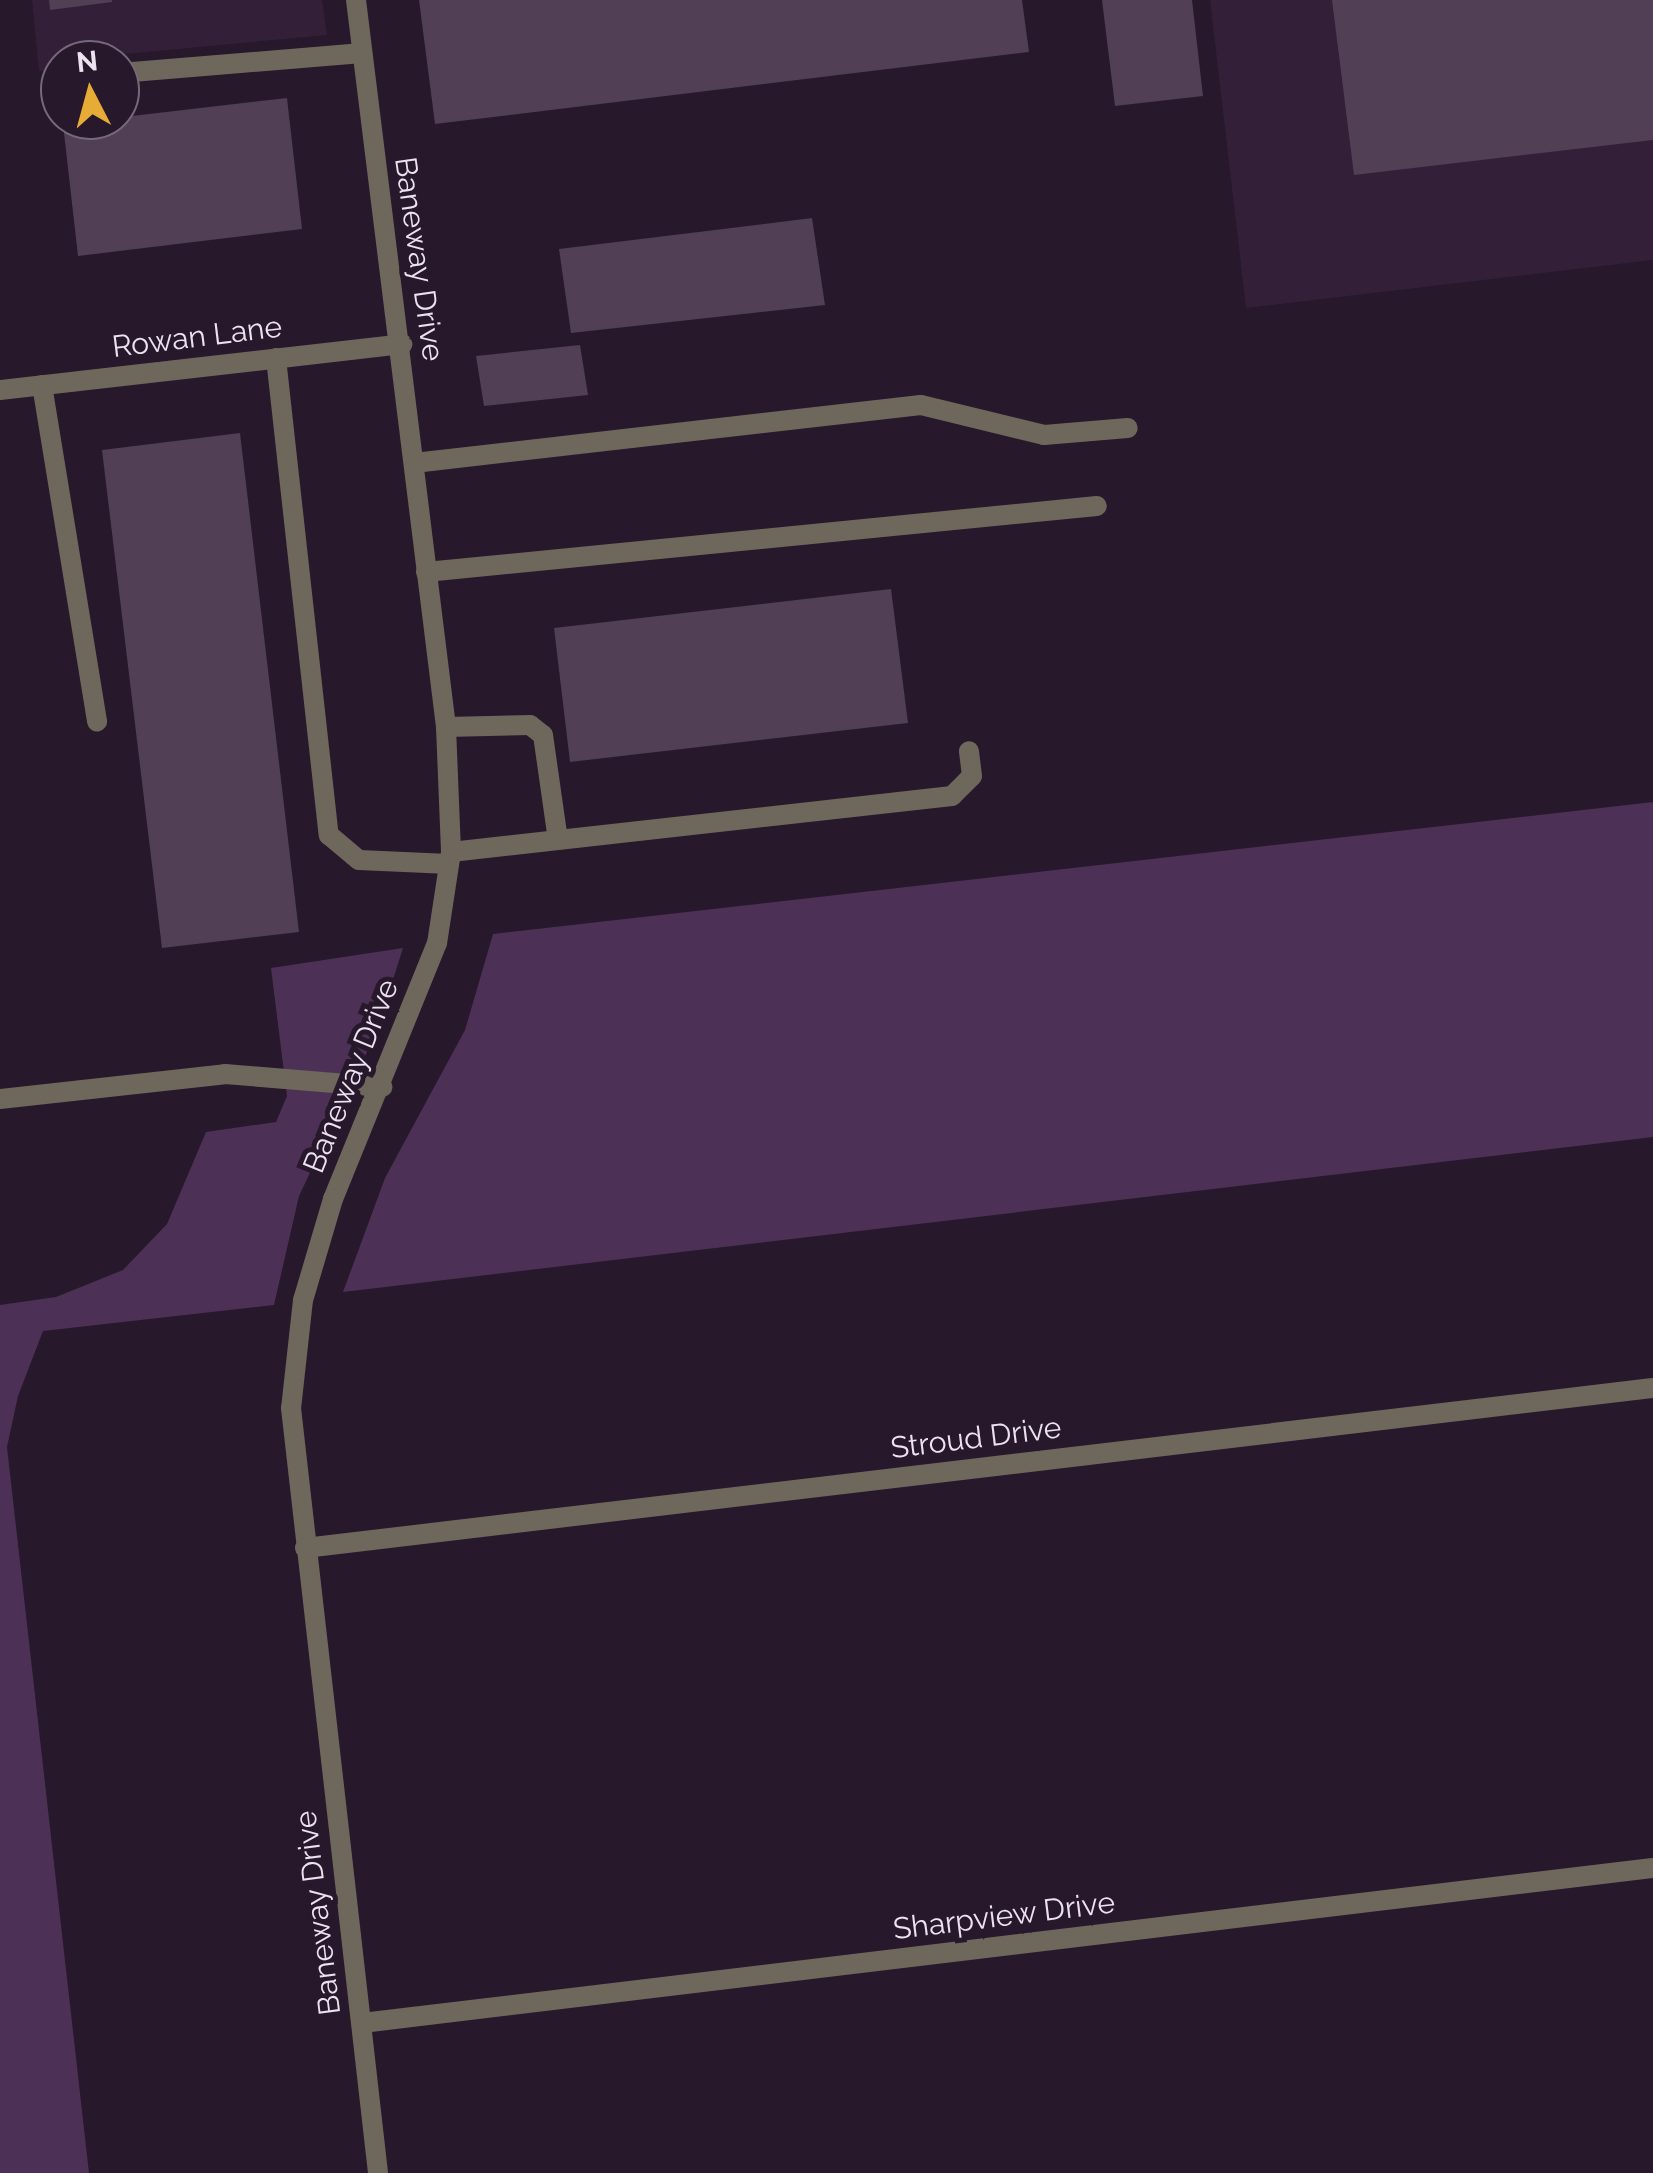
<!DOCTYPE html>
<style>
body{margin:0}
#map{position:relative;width:1653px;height:2173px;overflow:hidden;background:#27182b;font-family:Raleway,sans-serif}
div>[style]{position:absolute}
.built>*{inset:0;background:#331f38}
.green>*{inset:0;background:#4d3055}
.building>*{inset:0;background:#513f55}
.service>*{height:20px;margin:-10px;padding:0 10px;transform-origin:10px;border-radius:10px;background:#6e675c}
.minor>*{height:20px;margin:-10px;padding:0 10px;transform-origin:10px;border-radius:10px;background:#6e675c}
span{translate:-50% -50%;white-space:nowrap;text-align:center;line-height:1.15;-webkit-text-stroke:10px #27182b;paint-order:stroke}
.street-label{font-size:30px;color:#ede2f0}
.north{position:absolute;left:40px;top:40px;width:100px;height:100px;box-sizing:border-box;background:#27182b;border:2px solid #76697a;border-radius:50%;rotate:354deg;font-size:28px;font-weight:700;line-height:40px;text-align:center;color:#ede2f0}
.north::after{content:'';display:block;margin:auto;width:35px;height:45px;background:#e6ac36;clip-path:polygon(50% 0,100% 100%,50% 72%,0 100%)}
</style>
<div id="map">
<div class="built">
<div style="clip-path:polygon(32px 0,322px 0,327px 35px,60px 60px,60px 68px,39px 71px)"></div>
<div style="clip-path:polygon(1210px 0,1653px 0,1653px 260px,1246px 308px)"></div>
</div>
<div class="green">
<div style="clip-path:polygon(1653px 802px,1653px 1137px,343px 1292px,385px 1178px,465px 1030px,493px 934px)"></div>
<div style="clip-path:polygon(403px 948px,376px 1033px,299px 1196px,274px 1305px,43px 1331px,18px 1396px,7px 1447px,89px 2173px,0 2173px,0 1305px,56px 1297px,123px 1270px,167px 1224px,206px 1132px,276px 1122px,287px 1096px,271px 968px)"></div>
</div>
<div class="building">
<div style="clip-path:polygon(49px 0,112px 0,112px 2px,50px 10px)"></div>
<div style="clip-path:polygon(419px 0,1022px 0,1029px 52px,435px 124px)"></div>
<div style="clip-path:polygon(1102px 0,1192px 0,1203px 96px,1115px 106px)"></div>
<div style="clip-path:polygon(1332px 0,1653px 0,1653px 140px,1354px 175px)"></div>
<div style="clip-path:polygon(287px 98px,302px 229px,78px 256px,63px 124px)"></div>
<div style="clip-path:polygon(812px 218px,825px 305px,571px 333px,559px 249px)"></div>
<div style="clip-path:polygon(580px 345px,588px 395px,484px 406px,476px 356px)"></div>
<div style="clip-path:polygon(240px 433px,299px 932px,162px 948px,102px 450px)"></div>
<div style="clip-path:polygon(891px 589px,908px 723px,570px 762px,554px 628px)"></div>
</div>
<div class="service">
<div style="left:120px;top:73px;width:243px;rotate:-4.7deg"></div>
<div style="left:276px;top:358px;width:480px;rotate:83.7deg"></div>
<div style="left:329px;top:835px;width:39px;rotate:40deg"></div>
<div style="left:359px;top:860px;width:90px;rotate:2.5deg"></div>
<div style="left:42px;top:385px;width:341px;rotate:80.7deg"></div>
<div style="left:414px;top:463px;width:510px;rotate:-6.53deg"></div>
<div style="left:921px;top:405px;width:127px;rotate:13.7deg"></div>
<div style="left:1044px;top:435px;width:84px;rotate:-4.8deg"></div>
<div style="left:426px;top:572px;width:674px;rotate:-5.62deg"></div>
<div style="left:446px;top:727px;width:84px;rotate:-1.4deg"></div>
<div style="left:530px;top:725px;width:16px;rotate:38deg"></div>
<div style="left:543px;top:735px;width:106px;rotate:81.9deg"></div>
<div style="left:451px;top:852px;width:504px;rotate:-6.38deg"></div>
<div style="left:952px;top:796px;width:28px;rotate:-45deg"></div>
<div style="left:972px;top:776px;width:25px;rotate:-97deg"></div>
<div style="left:0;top:1099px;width:226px;rotate:-6.3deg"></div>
<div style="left:225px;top:1074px;width:158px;rotate:4.7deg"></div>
</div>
<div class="minor">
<div style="left:356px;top:0;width:733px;rotate:82.94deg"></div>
<div style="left:446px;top:727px;width:125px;rotate:87.7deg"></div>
<div style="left:451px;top:852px;width:92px;rotate:98.7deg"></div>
<div style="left:437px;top:943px;width:276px;rotate:112.1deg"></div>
<div style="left:333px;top:1199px;width:105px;rotate:106.5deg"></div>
<div style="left:303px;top:1300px;width:109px;rotate:96.3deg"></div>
<div style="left:291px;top:1408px;width:770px;rotate:83.51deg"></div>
<div style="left:0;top:390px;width:405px;rotate:-6.5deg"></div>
<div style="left:305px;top:1548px;width:1357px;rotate:-6.77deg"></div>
<div style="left:362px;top:2023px;width:1300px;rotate:-6.85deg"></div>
</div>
<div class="street-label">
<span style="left:419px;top:259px;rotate:82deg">Baneway Drive</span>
<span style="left:197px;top:337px;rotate:-7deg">Rowan Lane</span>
<span style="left:351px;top:1076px;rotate:-68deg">Baneway Drive</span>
<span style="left:976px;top:1438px;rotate:-7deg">Stroud Drive</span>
<span style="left:318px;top:1913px;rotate:-97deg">Baneway Drive</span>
<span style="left:1004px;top:1916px;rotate:-7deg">Sharpview Drive</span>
</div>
<div class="north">N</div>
</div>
